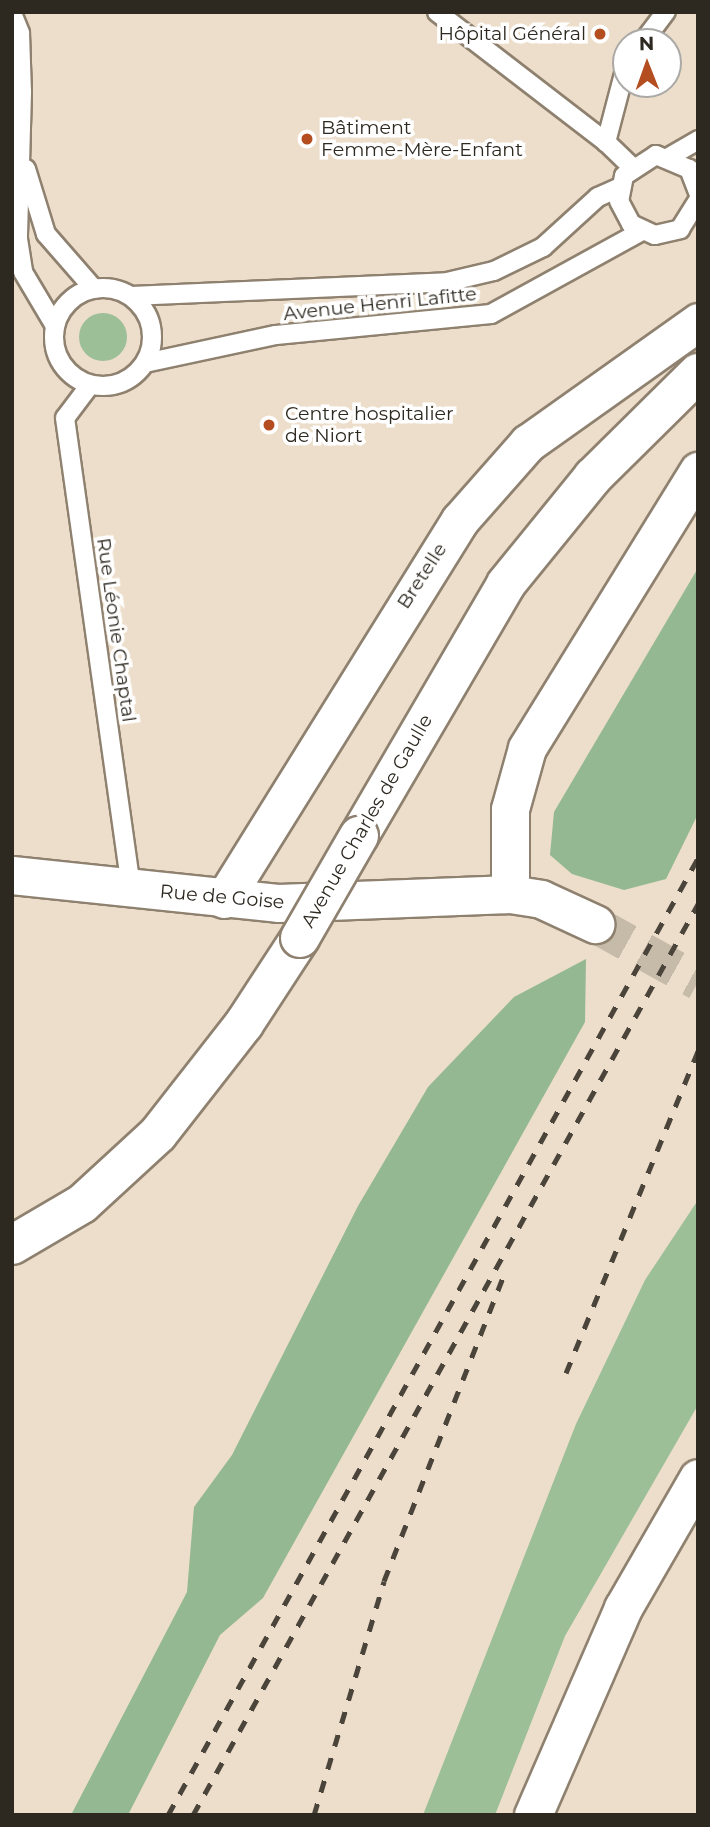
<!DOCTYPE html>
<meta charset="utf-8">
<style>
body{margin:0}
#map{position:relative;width:710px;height:1827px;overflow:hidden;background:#ecdeca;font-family:Montserrat,sans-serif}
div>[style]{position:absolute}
.green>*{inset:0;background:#9cbf98}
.round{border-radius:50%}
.forest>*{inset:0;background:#94b891}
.minor-tunnel>*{height:37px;margin-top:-18.5px;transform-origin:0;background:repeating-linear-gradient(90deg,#c6baa8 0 37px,transparent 0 55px)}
.roads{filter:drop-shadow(2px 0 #8f816f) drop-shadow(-2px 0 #8f816f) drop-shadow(0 2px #8f816f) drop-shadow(0 -2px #8f816f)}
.service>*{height:18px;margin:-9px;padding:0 9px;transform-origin:9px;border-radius:9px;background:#fff}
.service>.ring{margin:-9px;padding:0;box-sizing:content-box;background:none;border:18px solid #fff;border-radius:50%}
.minor>*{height:37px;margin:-18.5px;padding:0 18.5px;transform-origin:18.5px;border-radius:18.5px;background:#fff}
.secondary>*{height:38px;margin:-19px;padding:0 19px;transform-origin:19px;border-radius:19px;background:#fff}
.rail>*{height:5px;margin-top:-2.5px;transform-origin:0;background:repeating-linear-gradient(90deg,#4b443b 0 12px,transparent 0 24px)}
.bridges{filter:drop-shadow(2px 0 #8f816f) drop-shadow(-2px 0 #8f816f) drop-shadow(0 2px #8f816f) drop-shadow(0 -2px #8f816f)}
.secondary-bridge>*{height:38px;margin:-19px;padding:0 19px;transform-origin:19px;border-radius:19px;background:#fff}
.dots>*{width:19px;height:19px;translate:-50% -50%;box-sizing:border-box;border:4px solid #fff;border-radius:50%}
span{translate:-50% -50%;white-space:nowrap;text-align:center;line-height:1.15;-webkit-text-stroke:7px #fff;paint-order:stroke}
.poi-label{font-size:19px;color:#2d2820}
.right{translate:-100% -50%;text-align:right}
.left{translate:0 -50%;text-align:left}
.street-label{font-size:19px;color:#2d2820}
.frame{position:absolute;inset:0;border:14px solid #2d2820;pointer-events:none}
.north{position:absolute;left:612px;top:28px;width:70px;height:70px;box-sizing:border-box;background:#fff;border:2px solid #aba9a6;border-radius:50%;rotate:359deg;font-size:19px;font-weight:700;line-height:28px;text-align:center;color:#2d2820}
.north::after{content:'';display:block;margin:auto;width:24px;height:32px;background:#b44e21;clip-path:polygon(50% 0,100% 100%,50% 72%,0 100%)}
</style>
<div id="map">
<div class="green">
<div class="round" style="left:79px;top:313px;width:48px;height:48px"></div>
<div style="clip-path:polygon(698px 1200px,698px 1405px,565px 1636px,495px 1815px,423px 1815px,576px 1424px,645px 1280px)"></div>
</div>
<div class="forest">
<div style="clip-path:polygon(698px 568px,698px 814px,666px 879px,624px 890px,572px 874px,550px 855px,554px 812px)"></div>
<div style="clip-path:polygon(586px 959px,585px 1022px,263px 1598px,220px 1635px,128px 1815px,71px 1815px,187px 1592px,194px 1507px,232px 1455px,358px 1206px,428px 1087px,514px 997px)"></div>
</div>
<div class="minor-tunnel">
<div style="left:595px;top:924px;width:118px;rotate:29deg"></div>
</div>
<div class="roads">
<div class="service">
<div style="left:437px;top:12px;width:213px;rotate:37.6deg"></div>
<div style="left:12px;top:13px;width:22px;rotate:68deg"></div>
<div style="left:20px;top:33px;width:59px;rotate:88.1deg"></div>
<div style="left:22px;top:92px;width:147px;rotate:91.6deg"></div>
<div style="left:18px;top:239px;width:33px;rotate:81deg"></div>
<div style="left:23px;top:272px;width:63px;rotate:59.3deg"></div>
<div style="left:643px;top:42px;width:38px;rotate:-53deg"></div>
<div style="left:626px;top:66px;width:79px;rotate:104.7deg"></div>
<div style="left:606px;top:142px;width:35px;rotate:44deg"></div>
<div style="left:669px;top:157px;width:34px;rotate:-30deg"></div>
<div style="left:26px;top:169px;width:68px;rotate:72.9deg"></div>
<div style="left:46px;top:234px;width:73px;rotate:48.9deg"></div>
<div style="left:698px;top:192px;width:25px;rotate:-111deg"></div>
<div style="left:689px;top:169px;width:36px;rotate:-157deg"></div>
<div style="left:656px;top:155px;width:38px;rotate:147deg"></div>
<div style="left:624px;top:176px;width:25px;rotate:101deg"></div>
<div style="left:619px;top:201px;width:26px;rotate:62deg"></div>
<div style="left:631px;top:224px;width:26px;rotate:25deg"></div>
<div style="left:655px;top:235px;width:26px;rotate:-13deg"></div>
<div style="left:680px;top:229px;width:34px;rotate:-58deg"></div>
<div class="ring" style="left:54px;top:288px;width:80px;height:80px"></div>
<div style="left:131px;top:296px;width:316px;rotate:-2.5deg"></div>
<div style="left:447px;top:282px;width:48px;rotate:-13.2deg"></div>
<div style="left:494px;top:271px;width:55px;rotate:-26.1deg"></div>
<div style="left:543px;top:247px;width:74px;rotate:-42.3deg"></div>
<div style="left:598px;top:197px;width:24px;rotate:-24deg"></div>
<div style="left:145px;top:363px;width:134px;rotate:-12.1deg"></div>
<div style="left:276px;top:335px;width:216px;rotate:-5.6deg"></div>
<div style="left:491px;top:314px;width:172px;rotate:-28.8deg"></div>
<div style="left:90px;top:385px;width:41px;rotate:127.1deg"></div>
<div style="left:65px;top:418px;width:476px;rotate:82deg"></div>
</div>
<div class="minor">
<div style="left:12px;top:875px;width:267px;rotate:6deg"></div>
<div style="left:278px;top:903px;width:232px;rotate:-2.2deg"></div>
<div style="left:510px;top:894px;width:31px;rotate:9deg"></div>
<div style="left:541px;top:899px;width:60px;rotate:24.8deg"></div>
<div style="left:510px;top:894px;width:85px;rotate:-90deg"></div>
<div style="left:510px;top:809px;width:63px;rotate:-74.4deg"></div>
<div style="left:527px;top:748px;width:326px;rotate:-58.3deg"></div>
<div style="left:224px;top:899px;width:446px;rotate:-58.1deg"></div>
<div style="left:460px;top:520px;width:103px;rotate:-48.6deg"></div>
<div style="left:528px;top:443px;width:209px;rotate:-35.4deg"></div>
<div style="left:533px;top:1815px;width:226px;rotate:-66.5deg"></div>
<div style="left:623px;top:1608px;width:150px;rotate:-60deg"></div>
</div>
<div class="secondary">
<div style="left:359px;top:836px;width:292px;rotate:-59.7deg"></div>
<div style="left:506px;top:584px;width:138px;rotate:-50.9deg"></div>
<div style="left:593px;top:477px;width:148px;rotate:-44.7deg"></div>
<div style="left:12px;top:1245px;width:81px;rotate:-30.4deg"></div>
<div style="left:82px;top:1204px;width:103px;rotate:-42.6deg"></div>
<div style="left:158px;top:1134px;width:140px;rotate:-52deg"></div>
<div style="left:244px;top:1024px;width:103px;rotate:-56.9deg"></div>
</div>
</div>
<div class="rail">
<div style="left:566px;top:1373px;width:348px;rotate:-67.7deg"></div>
<div style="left:168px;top:1815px;width:1094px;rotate:-61.02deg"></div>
<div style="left:193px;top:1815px;width:1042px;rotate:-61deg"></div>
<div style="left:314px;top:1815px;width:244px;rotate:-73.3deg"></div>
<div style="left:384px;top:1581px;width:334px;rotate:-68.6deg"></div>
</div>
<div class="bridges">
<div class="secondary-bridge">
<div style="left:300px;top:938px;width:118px;rotate:-60deg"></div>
</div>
</div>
<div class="dots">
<div style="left:600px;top:34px;background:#b44e21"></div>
<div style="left:307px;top:139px;background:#b44e21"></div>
<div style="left:269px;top:425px;background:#b44e21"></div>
</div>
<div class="poi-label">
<span class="right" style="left:586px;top:34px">Hôpital Général</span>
<span class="left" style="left:321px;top:139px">Bâtiment<br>Femme-Mère-Enfant</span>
<span class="left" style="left:285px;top:425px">Centre hospitalier<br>de Niort</span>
</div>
<div class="street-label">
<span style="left:380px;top:304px;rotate:-6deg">Avenue Henri Lafitte</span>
<span style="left:422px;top:576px;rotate:-57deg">Bretelle</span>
<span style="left:116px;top:630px;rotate:82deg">Rue Léonie Chaptal</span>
<span style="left:367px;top:821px;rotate:-60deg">Avenue Charles de Gaulle</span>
<span style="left:222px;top:897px;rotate:5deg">Rue de Goise</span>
</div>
<div class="frame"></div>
<div class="north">N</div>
</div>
